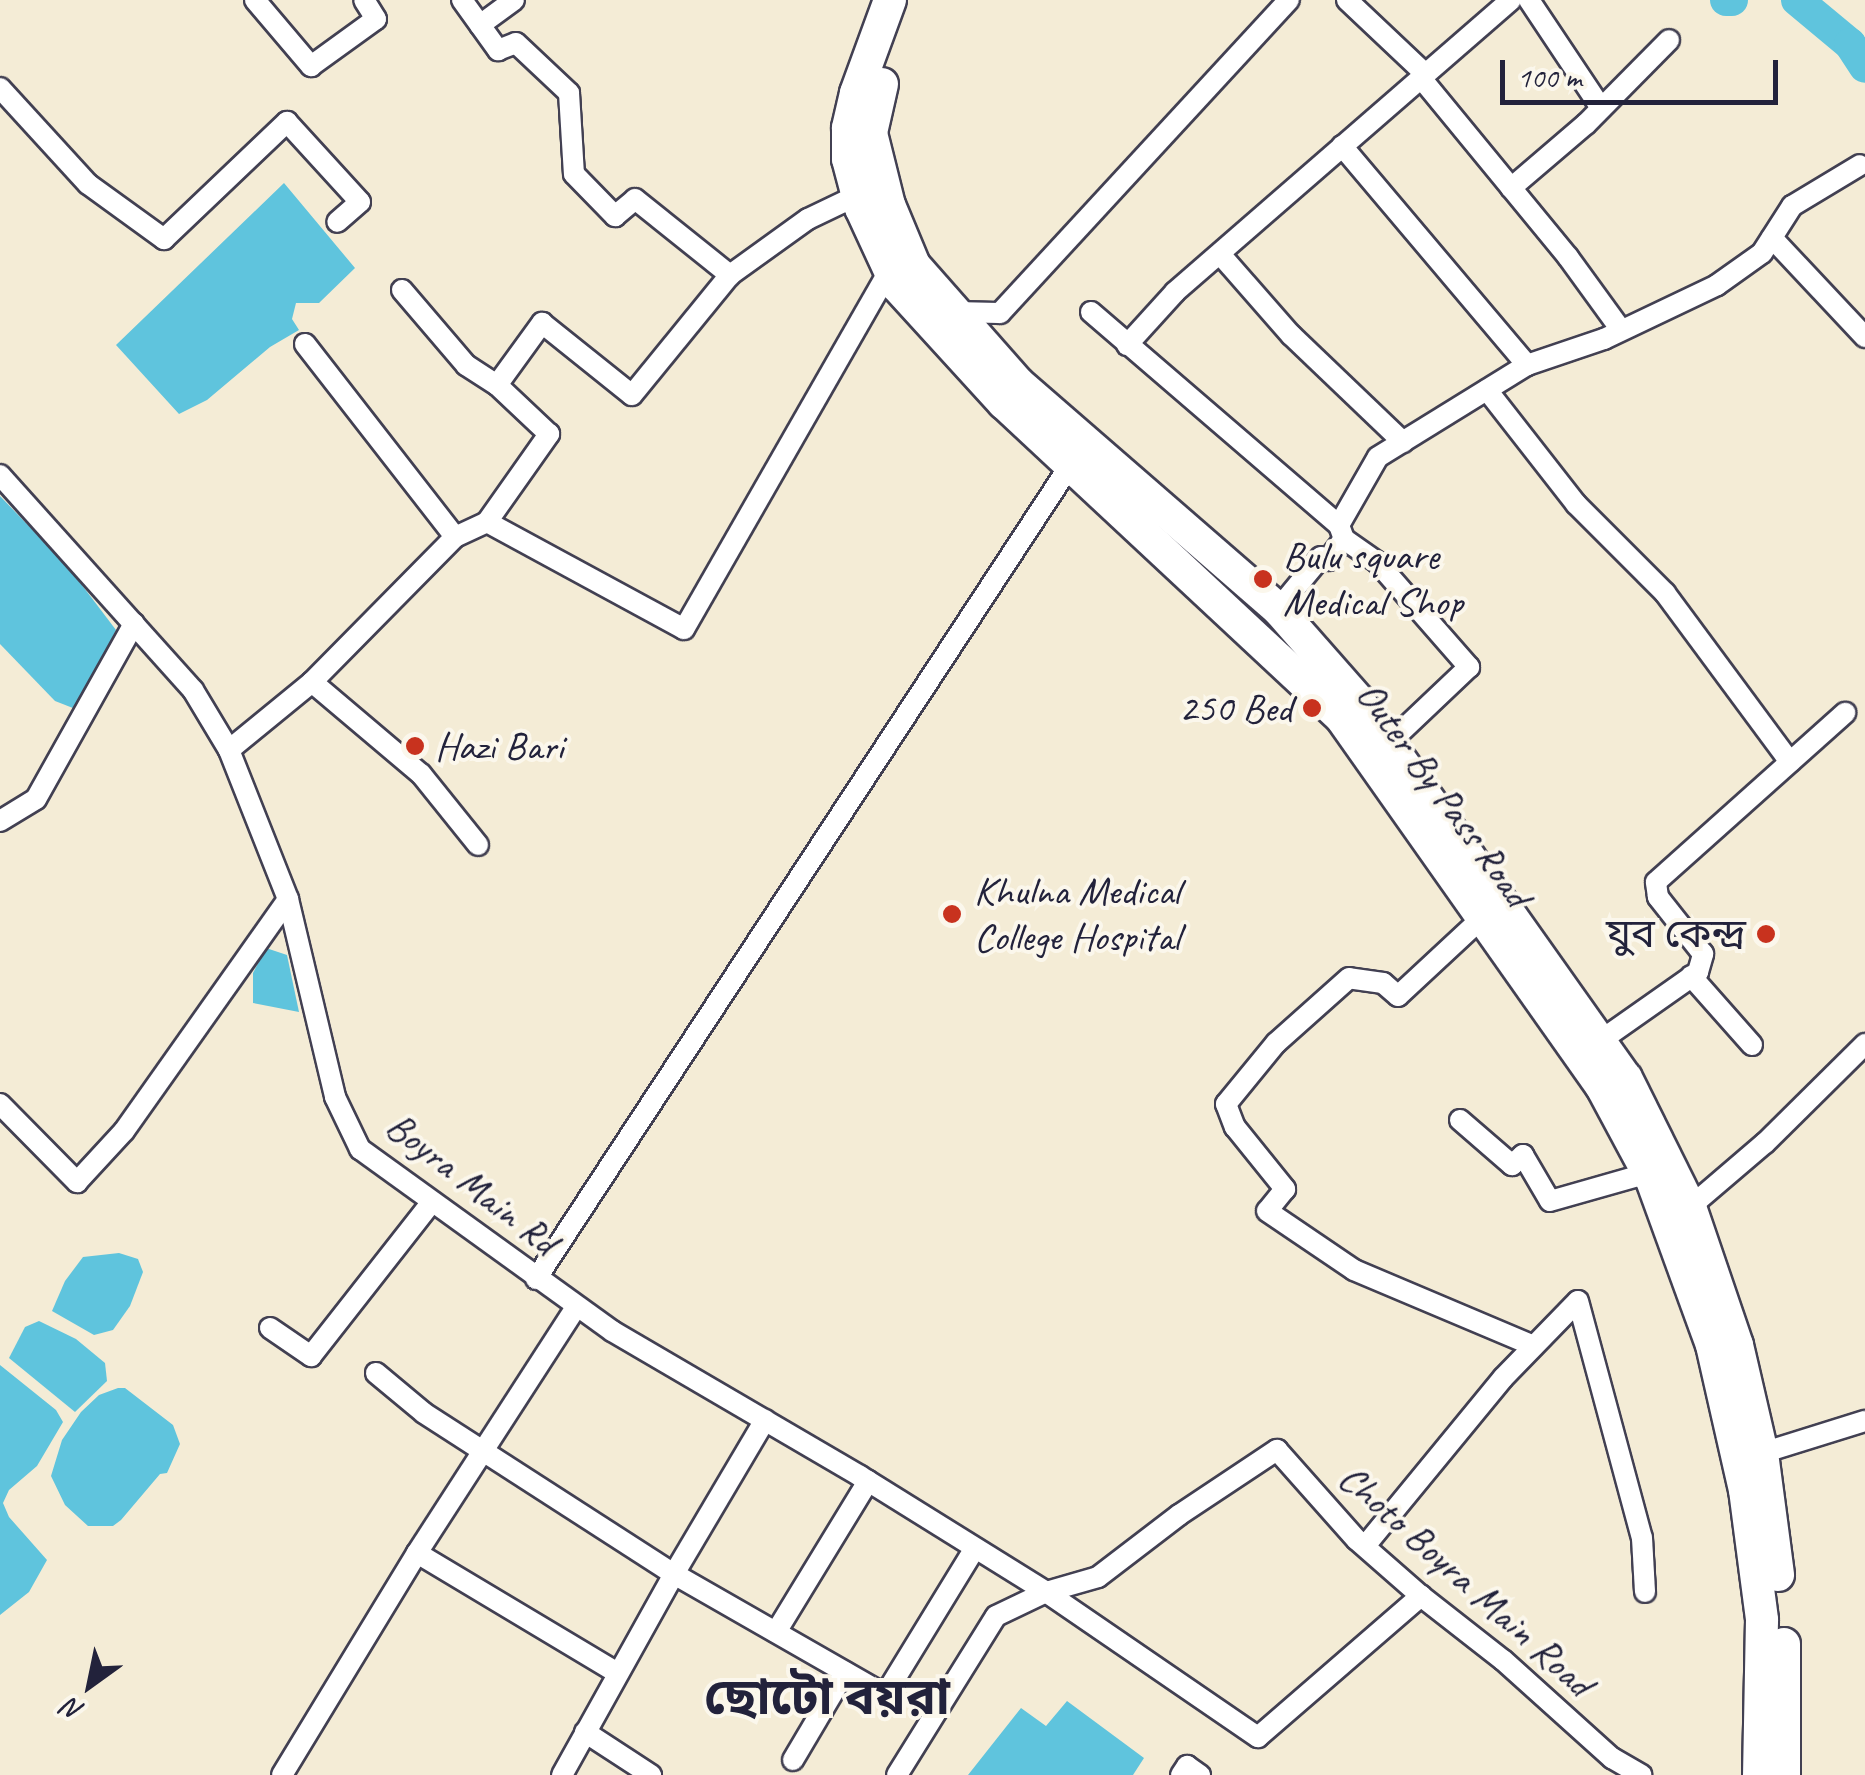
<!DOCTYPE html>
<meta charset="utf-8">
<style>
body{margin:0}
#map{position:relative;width:1865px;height:1775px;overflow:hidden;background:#f4ecd6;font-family:Caveat,"Noto Sans Bengali",sans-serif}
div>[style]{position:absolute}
.water>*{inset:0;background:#5fc4dd}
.river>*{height:32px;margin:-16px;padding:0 16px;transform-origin:16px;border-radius:16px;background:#5fc4dd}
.roads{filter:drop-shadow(2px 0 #424052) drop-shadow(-2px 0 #424052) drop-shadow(0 2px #424052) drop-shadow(0 -2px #424052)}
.minor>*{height:20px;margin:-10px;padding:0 10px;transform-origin:10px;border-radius:10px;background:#fff}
.primary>*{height:32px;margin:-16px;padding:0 16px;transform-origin:16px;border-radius:16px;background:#fff}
.dots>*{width:28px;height:28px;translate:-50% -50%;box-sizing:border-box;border:5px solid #fbf7ec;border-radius:50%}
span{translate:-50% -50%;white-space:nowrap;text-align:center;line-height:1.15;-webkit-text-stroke:8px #fbf7ec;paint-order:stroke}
.poi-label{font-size:40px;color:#22223b}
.left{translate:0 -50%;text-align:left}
.right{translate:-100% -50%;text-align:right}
.street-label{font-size:40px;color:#22223b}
.district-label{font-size:50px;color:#22223b;font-weight:700}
.north{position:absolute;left:40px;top:1635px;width:100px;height:100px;-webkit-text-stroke:8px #fbf7ec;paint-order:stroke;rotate:213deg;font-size:28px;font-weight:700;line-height:40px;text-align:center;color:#22223b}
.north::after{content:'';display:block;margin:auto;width:35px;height:45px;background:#22223b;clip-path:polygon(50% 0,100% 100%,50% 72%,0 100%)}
.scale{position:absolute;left:1500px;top:60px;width:278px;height:45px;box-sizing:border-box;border:5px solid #22223b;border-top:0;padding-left:12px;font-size:30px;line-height:35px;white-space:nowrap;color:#22223b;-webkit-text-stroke:8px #fbf7ec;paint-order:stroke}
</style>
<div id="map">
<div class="water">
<div style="clip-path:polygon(284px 183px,355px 268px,319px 303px,296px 303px,292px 319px,299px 330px,270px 347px,207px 400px,179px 414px,116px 345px)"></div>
<div style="clip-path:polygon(0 496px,69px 568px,116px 630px,78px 710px,55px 701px,0 644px)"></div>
<div style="clip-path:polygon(266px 948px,287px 955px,299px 1012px,253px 1003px,253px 973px)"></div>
<div style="clip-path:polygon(119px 1253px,138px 1259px,143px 1272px,130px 1306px,113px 1330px,94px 1335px,52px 1311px,65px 1281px,83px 1257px)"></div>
<div style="clip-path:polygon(39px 1321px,76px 1339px,105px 1363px,107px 1381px,75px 1412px,9px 1358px,25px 1327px)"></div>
<div style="clip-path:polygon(0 1365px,56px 1410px,63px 1422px,37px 1466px,9px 1490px,3px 1503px,9px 1517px,47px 1560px,29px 1592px,0 1615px)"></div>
<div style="clip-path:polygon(118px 1388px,125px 1388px,173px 1425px,180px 1444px,167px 1473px,160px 1474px,121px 1520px,113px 1526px,88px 1526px,65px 1505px,51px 1476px,62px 1440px,81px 1412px,99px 1395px)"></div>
<div style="clip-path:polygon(1067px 1701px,1144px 1758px,1133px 1775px,968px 1775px,1021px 1708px,1046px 1726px)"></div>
</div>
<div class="river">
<div style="left:1726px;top:0;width:6px"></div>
<div style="left:1797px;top:0;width:69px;rotate:39.7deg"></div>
<div style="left:1850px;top:44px;width:27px;rotate:57deg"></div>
</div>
<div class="roads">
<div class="minor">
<div style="left:255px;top:0;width:87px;rotate:49.7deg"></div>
<div style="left:311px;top:66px;width:80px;rotate:-35.9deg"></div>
<div style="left:376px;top:19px;width:22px;rotate:-122deg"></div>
<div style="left:462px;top:0;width:62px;rotate:54.2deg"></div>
<div style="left:498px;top:50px;width:19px;rotate:-21deg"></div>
<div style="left:516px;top:43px;width:73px;rotate:43.3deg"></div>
<div style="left:569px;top:93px;width:81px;rotate:86.5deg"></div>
<div style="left:574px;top:174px;width:59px;rotate:45.7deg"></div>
<div style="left:615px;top:216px;width:26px;rotate:-40deg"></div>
<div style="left:635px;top:199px;width:122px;rotate:38.7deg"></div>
<div style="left:1347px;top:0;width:102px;rotate:43.4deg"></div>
<div style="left:1421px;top:70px;width:8px;rotate:90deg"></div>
<div style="left:1421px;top:78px;width:232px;rotate:50.6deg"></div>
<div style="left:1568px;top:257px;width:90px;rotate:54deg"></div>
<div style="left:1529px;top:0;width:130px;rotate:56.3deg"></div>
<div style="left:480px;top:25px;width:42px;rotate:-36.3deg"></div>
<div style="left:0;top:88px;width:130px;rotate:47.5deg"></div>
<div style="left:88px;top:184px;width:94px;rotate:35.9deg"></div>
<div style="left:164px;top:239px;width:170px;rotate:-43.6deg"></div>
<div style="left:287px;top:122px;width:108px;rotate:47.6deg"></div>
<div style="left:360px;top:202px;width:30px;rotate:139deg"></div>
<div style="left:1342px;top:146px;width:287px;rotate:49.8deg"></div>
<div style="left:1511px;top:188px;width:99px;rotate:-40.5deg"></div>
<div style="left:1586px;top:124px;width:118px;rotate:-45.3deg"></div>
<div style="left:1772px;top:238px;width:136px;rotate:46.8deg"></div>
<div style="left:1220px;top:254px;width:108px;rotate:48.8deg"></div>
<div style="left:1291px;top:335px;width:155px;rotate:43.7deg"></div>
<div style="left:402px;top:290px;width:99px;rotate:49.5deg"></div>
<div style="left:466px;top:365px;width:37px;rotate:33deg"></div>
<div style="left:954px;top:312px;width:46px;rotate:1.2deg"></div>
<div style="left:1000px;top:313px;width:426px;rotate:-47.3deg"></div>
<div style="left:1091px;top:312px;width:327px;rotate:40.7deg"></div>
<div style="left:305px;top:344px;width:244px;rotate:52.1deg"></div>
<div style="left:1127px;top:345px;width:72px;rotate:-47.8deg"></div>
<div style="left:1175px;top:292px;width:445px;rotate:-41deg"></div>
<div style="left:1487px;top:390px;width:145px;rotate:52deg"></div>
<div style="left:1576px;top:504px;width:126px;rotate:45deg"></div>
<div style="left:1665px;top:593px;width:210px;rotate:53.5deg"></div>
<div style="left:0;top:475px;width:289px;rotate:48.1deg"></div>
<div style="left:193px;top:690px;width:70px;rotate:59deg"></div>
<div style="left:229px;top:750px;width:160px;rotate:68.4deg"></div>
<div style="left:288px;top:899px;width:204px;rotate:76.6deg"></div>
<div style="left:335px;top:1097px;width:58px;rotate:64.3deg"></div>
<div style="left:360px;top:1149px;width:311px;rotate:35.8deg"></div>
<div style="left:612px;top:1331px;width:287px;rotate:30.3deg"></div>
<div style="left:860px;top:1476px;width:219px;rotate:31.9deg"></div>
<div style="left:1046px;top:1592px;width:257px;rotate:34.4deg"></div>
<div style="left:1258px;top:1737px;width:216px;rotate:-40.9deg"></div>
<div style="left:487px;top:522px;width:224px;rotate:28.5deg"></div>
<div style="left:684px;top:629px;width:414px;rotate:-60.2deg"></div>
<div style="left:1344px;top:539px;width:40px;rotate:34.9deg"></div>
<div style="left:1377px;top:562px;width:140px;rotate:48.8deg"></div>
<div style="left:1469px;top:667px;width:110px;rotate:136.5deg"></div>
<div style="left:1278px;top:609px;width:67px;rotate:-50.4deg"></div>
<div style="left:1321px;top:557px;width:8px;rotate:23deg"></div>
<div style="left:1328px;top:560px;width:26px;rotate:-53deg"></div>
<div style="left:1344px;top:539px;width:15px;rotate:-110deg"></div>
<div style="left:1339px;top:525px;width:78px;rotate:-60.2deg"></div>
<div style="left:1378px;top:457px;width:175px;rotate:-31.7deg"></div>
<div style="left:1527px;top:365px;width:81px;rotate:-18.7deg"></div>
<div style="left:1604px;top:339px;width:125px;rotate:-25.5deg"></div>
<div style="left:1717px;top:285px;width:55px;rotate:-35.4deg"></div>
<div style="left:1762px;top:253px;width:56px;rotate:-57.4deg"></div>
<div style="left:1792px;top:206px;width:79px;rotate:-31.1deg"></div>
<div style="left:312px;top:682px;width:143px;rotate:40.2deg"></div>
<div style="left:421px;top:774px;width:91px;rotate:51.2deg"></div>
<div style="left:229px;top:750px;width:107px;rotate:-39.3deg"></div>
<div style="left:312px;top:682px;width:204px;rotate:-45.4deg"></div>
<div style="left:455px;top:537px;width:35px;rotate:-25deg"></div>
<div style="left:487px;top:522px;width:108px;rotate:-54.8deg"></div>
<div style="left:549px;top:434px;width:71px;rotate:-136.7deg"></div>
<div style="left:497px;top:385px;width:77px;rotate:-54deg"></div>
<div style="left:542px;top:323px;width:115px;rotate:38.7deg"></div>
<div style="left:632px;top:395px;width:155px;rotate:-50.8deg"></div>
<div style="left:730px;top:275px;width:96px;rotate:-35.7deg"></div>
<div style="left:808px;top:219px;width:55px;rotate:-25.6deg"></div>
<div style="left:0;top:821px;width:42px;rotate:-31.4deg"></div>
<div style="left:36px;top:799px;width:201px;rotate:-60.8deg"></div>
<div style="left:1483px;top:917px;width:116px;rotate:137.1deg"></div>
<div style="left:1398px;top:996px;width:20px;rotate:-139deg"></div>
<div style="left:1383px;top:983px;width:34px;rotate:-172deg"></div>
<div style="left:1349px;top:978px;width:98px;rotate:138.3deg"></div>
<div style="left:1276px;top:1043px;width:79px;rotate:129.3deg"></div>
<div style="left:1226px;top:1104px;width:25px;rotate:69deg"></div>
<div style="left:1235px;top:1127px;width:80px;rotate:51.1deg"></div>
<div style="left:1285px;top:1189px;width:28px;rotate:129deg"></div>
<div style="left:1267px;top:1211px;width:105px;rotate:34.1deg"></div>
<div style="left:1354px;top:1270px;width:195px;rotate:22.9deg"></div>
<div style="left:1691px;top:976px;width:92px;rotate:48.5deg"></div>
<div style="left:1600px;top:1041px;width:120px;rotate:-35.1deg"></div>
<div style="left:1698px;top:972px;width:19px;rotate:-74deg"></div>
<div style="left:1703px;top:954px;width:73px;rotate:-128.3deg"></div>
<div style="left:1658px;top:897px;width:15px;rotate:-98deg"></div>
<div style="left:1656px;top:882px;width:254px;rotate:-41.8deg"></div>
<div style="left:0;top:1104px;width:110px;rotate:45.4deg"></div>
<div style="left:77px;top:1182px;width:69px;rotate:-47.3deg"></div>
<div style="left:124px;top:1131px;width:284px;rotate:-54.7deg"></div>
<div style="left:1460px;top:1120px;width:69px;rotate:40.9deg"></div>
<div style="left:1512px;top:1165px;width:15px;rotate:-42deg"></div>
<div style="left:1523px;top:1155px;width:53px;rotate:59.6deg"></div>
<div style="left:1550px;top:1201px;width:102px;rotate:-15.9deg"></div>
<div style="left:1690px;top:1207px;width:99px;rotate:-40.5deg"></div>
<div style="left:1765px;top:1143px;width:141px;rotate:-44.7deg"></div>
<div style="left:536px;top:1279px;width:975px;rotate:-56.72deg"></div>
<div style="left:270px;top:1328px;width:50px;rotate:34.3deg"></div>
<div style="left:311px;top:1356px;width:194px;rotate:-51.9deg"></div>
<div style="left:376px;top:1373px;width:62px;rotate:39.8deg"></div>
<div style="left:424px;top:1413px;width:297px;rotate:32.8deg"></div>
<div style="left:674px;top:1574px;width:230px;rotate:119.1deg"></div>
<div style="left:765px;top:1420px;width:179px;rotate:120.6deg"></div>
<div style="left:674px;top:1574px;width:243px;rotate:29.8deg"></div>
<div style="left:885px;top:1695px;width:172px;rotate:-58.5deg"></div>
<div style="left:1762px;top:1453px;width:108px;rotate:-17.3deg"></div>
<div style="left:1365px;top:1546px;width:217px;rotate:-50.6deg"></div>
<div style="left:1503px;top:1378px;width:107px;rotate:-45.8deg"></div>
<div style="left:1578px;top:1301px;width:245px;rotate:74.9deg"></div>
<div style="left:1642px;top:1538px;width:54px;rotate:86.8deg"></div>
<div style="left:417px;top:1553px;width:232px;rotate:30.9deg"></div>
<div style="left:776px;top:1632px;width:177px;rotate:-58.6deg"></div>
<div style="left:585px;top:1732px;width:79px;rotate:33.1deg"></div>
<div style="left:793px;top:1760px;width:102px;rotate:-59.4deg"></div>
<div style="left:282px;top:1775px;width:260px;rotate:-58.7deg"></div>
<div style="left:417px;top:1553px;width:293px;rotate:-57.1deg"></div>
<div style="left:897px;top:1775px;width:187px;rotate:-58.1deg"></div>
<div style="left:996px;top:1616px;width:55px;rotate:-25.6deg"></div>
<div style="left:1046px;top:1592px;width:54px;rotate:-16.1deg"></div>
<div style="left:1098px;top:1577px;width:102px;rotate:-37.4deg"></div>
<div style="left:1179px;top:1515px;width:118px;rotate:-33.6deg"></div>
<div style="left:1277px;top:1450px;width:120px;rotate:48.4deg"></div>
<div style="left:1357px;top:1540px;width:85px;rotate:41.2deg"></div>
<div style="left:1421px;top:1596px;width:104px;rotate:38deg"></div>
<div style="left:1503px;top:1660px;width:147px;rotate:42deg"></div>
<div style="left:1612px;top:1758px;width:34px;rotate:30deg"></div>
<div style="left:1181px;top:1775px;width:11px;rotate:-56deg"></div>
<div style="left:1187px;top:1766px;width:16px;rotate:35deg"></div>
</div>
<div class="primary">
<div style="left:890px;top:0;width:99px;rotate:110.1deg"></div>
<div style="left:856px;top:93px;width:36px;rotate:103deg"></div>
<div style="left:848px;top:128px;width:31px;rotate:90deg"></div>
<div style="left:848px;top:159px;width:51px;rotate:75.1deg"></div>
<div style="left:861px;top:208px;width:86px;rotate:65.2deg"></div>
<div style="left:897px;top:286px;width:159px;rotate:47.6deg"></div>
<div style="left:1004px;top:403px;width:461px;rotate:43deg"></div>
<div style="left:1341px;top:717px;width:451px;rotate:54.8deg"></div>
<div style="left:1601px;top:1085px;width:108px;rotate:61.8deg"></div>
<div style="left:1652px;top:1180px;width:176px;rotate:70deg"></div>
<div style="left:1712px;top:1345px;width:149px;rotate:77.2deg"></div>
<div style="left:1745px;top:1490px;width:131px;rotate:82.5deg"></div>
<div style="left:1762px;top:1620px;width:155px;rotate:91.1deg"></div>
<div style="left:882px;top:84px;width:50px;rotate:102.7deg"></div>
<div style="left:871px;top:133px;width:74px;rotate:76deg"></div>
<div style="left:889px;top:205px;width:65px;rotate:67.4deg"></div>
<div style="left:914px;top:265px;width:157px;rotate:48.6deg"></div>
<div style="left:1018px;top:383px;width:344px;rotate:41deg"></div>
<div style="left:1278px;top:609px;width:121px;rotate:48.7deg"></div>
<div style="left:1358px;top:700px;width:463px;rotate:54.7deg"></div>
<div style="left:1626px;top:1078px;width:144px;rotate:63.6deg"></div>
<div style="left:1690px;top:1207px;width:146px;rotate:71.2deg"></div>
<div style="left:1737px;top:1345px;width:111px;rotate:77deg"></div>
<div style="left:1762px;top:1453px;width:123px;rotate:82.5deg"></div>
<div style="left:1784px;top:1775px;width:131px;rotate:-90deg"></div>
</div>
</div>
<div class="dots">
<div style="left:1263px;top:579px;background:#c8321e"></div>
<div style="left:1312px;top:708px;background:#c8321e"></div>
<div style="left:415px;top:746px;background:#c8321e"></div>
<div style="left:952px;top:914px;background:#c8321e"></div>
<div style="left:1766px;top:934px;background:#c8321e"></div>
</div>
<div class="poi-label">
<span class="left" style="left:1283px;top:579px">Bulu square<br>Medical Shop</span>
<span class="right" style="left:1292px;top:708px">250 Bed</span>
<span class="left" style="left:435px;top:746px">Hazi Bari</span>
<span class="left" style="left:974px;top:914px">Khulna Medical<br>College Hospital</span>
<span class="right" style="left:1746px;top:934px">যুব কেন্দ্র</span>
</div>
<div class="street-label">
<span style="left:1444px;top:794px;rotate:54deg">Outer By Pass Road</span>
<span style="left:472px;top:1183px;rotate:38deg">Boyra Main Rd</span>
<span style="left:1466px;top:1580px;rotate:42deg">Choto Boyra Main Road</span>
</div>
<div class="district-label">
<span style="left:827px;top:1698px">ছোটো বয়রা</span>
</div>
<div class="north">N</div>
<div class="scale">100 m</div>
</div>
